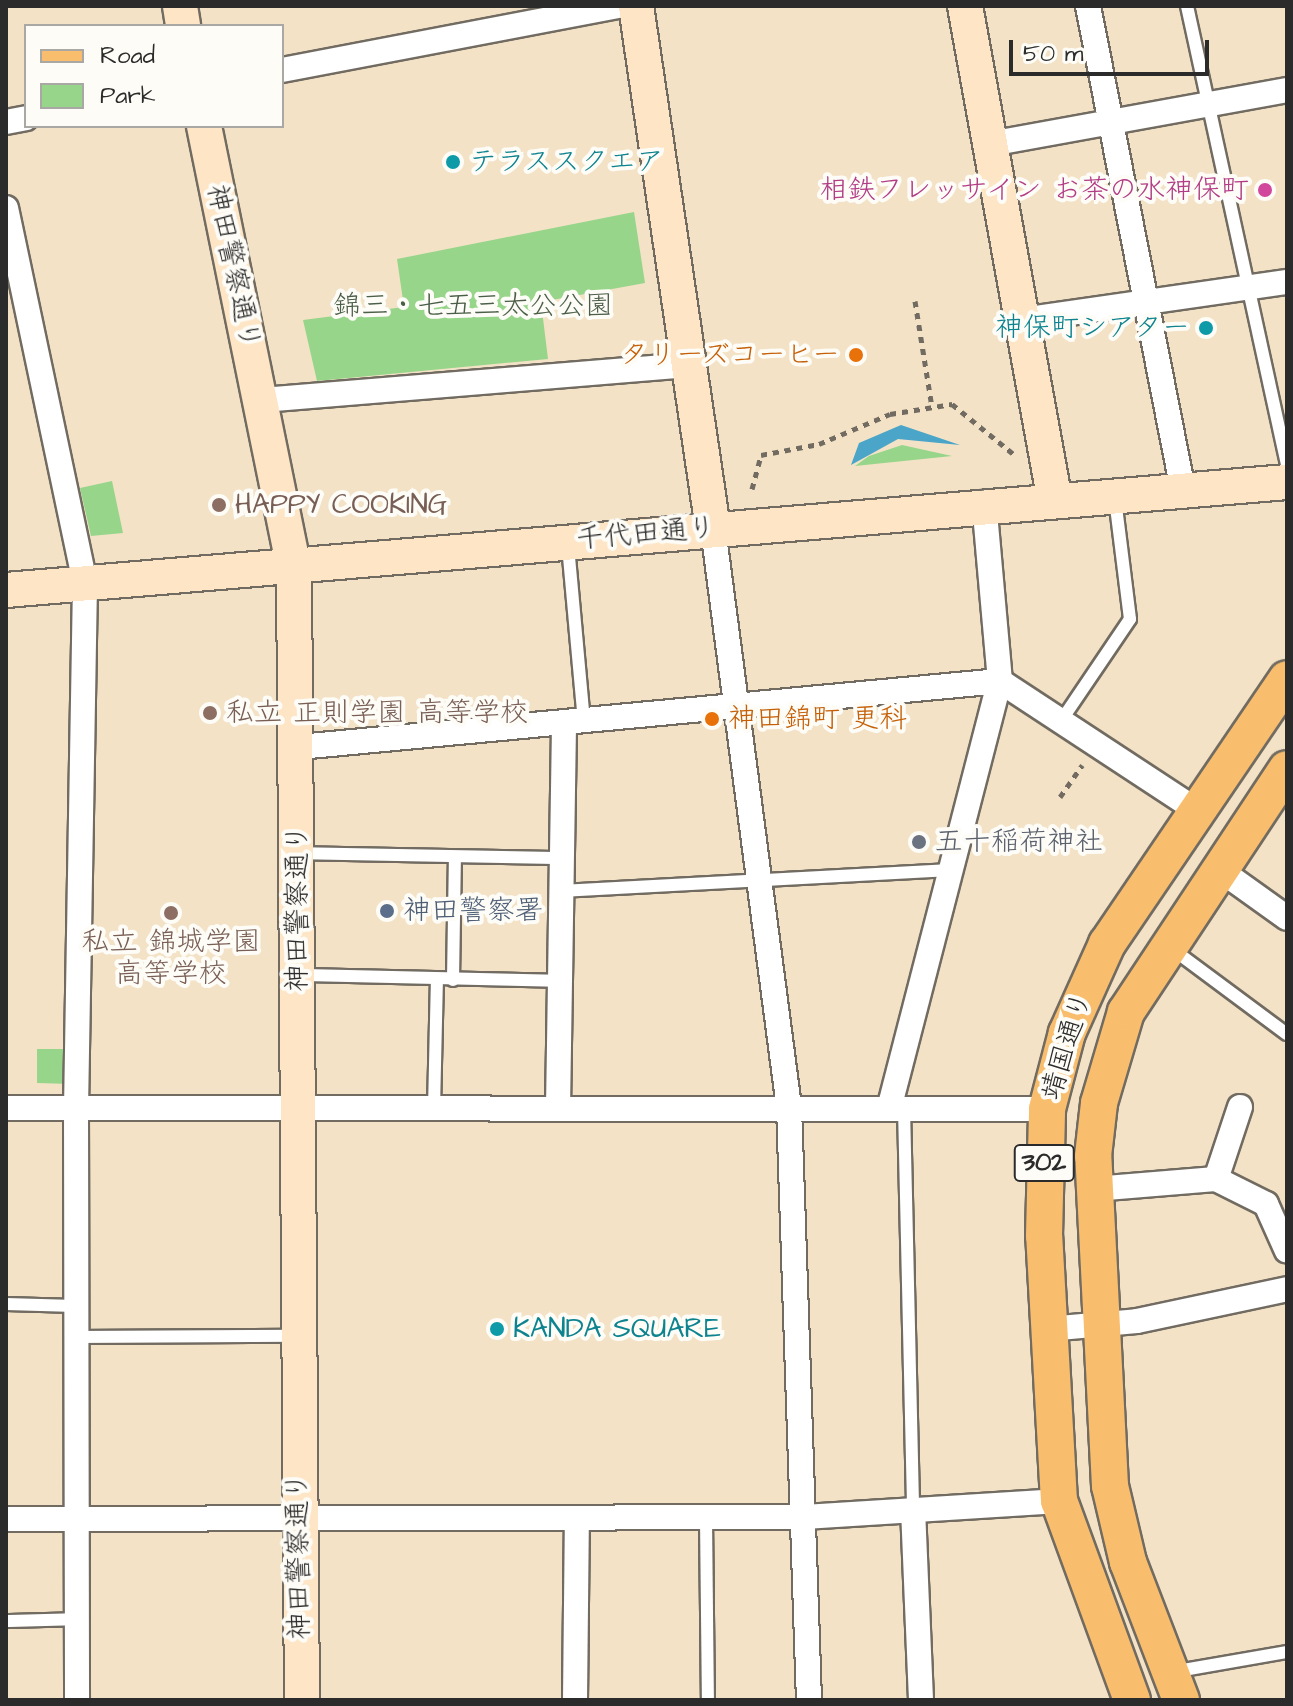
<!DOCTYPE html>
<meta charset="utf-8">
<style>
body{margin:0}
#map{position:relative;width:1293px;height:1706px;overflow:hidden;background:#f3e2c6;font-family:"Architects Daughter","Klee One",sans-serif}
div>[style]{position:absolute}
.green>*{inset:0;background:#97d58a}
.water>*{inset:0;background:#4aa5c8}
.path>*{height:5px;margin-top:-2.5px;transform-origin:0;background:repeating-linear-gradient(90deg,#716b61 0 6px,transparent 0 12px)}
.roads{filter:drop-shadow(2px 0 #716b61) drop-shadow(-2px 0 #716b61) drop-shadow(0 2px #716b61) drop-shadow(0 -2px #716b61)}
.lane>*{height:12px;margin:-6px;padding:0 6px;transform-origin:6px;border-radius:6px;background:#fff}
.street>*{height:24px;margin:-12px;padding:0 12px;transform-origin:12px;border-radius:12px;background:#fff}
.secondary>*{height:34px;margin:-17px;padding:0 17px;transform-origin:17px;border-radius:17px;background:#fde5c5}
.primary>*{height:36px;margin:-18px;padding:0 18px;transform-origin:18px;border-radius:18px;background:#f9be6d}
.dots>*{width:22px;height:22px;translate:-50% -50%;box-sizing:border-box;border:4px solid #fdfcf7;border-radius:50%}
span{translate:-50% -50%;white-space:nowrap;text-align:center;line-height:1.15;-webkit-text-stroke:8px #fdfcf7;paint-order:stroke}
.shield-label span{padding:2px 6px;background:#fdfcf7;border:2px solid;border-radius:6px;-webkit-text-stroke-width:0}
.shield-label{font-size:26px;color:#2b2b2b;font-weight:700}
.culture-label{font-size:28px;color:#0d838f}
.left{translate:0 -50%;text-align:left}
.right{translate:-100% -50%;text-align:right}
.hotel-label{font-size:28px;color:#b23c85}
.street-label{font-size:28px;color:#2b2b2b}
.park-label{font-size:28px;color:#4b5e48}
.food-label{font-size:28px;color:#c56008}
.education-label{font-size:28px;color:#785e54}
.worship-label{font-size:28px;color:#5b616d}
.service-label{font-size:28px;color:#4e5e75}
.frame{position:absolute;inset:0;border:8px solid #2b2b2b;pointer-events:none}
.legend{position:absolute;left:24px;top:24px;width:260px;height:104px;box-sizing:border-box;background:#fdfcf7;border:2px solid #a9a8a5;margin:0;padding:10px 14px;list-style:none;font-size:24px;color:#2b2b2b}
.legend li{display:flex;align-items:center;gap:16px;height:40px}
.legend b{width:40px;border:2px solid #a9a8a5}
.scale{position:absolute;left:1009px;top:40px;width:200px;height:36px;box-sizing:border-box;border:4px solid #2b2b2b;border-top:0;padding-left:10px;font-size:24px;line-height:28px;white-space:nowrap;color:#2b2b2b;-webkit-text-stroke:6px #fdfcf7;paint-order:stroke}
</style>
<div id="map">
<div class="green">
<div style="clip-path:polygon(634px 212px,645px 283px,541px 302px,548px 359px,317px 381px,303px 320px,404px 307px,397px 259px)"></div>
<div style="clip-path:polygon(902px 445px,952px 456px,855px 466px,869px 456px)"></div>
<div style="clip-path:polygon(112px 481px,123px 533px,91px 536px,80px 488px)"></div>
<div style="clip-path:polygon(37px 1049px,72px 1049px,71px 1084px,37px 1083px)"></div>
</div>
<div class="water">
<div style="clip-path:polygon(901px 425px,960px 445px,898px 439px,851px 465px,859px 443px)"></div>
</div>
<div class="path">
<div style="left:915px;top:301px;width:107px;rotate:80.9deg"></div>
<div style="left:752px;top:489px;width:35px;rotate:-75deg"></div>
<div style="left:761px;top:455px;width:59px;rotate:-10.7deg"></div>
<div style="left:819px;top:444px;width:77px;rotate:-22.9deg"></div>
<div style="left:890px;top:414px;width:63px;rotate:-9.2deg"></div>
<div style="left:952px;top:404px;width:82px;rotate:39.1deg"></div>
<div style="left:1060px;top:797px;width:39px;rotate:-55deg"></div>
</div>
<div class="roads">
<div class="lane">
<div style="left:1187px;top:6px;width:471px;rotate:77.7deg"></div>
<div style="left:568px;top:546px;width:177px;rotate:84.8deg"></div>
<div style="left:1061px;top:721px;width:123px;rotate:-55.9deg"></div>
<div style="left:1130px;top:619px;width:121px;rotate:-97.1deg"></div>
<div style="left:298px;top:853px;width:264px;rotate:1.1deg"></div>
<div style="left:562px;top:891px;width:388px;rotate:-3.1deg"></div>
<div style="left:1171px;top:948px;width:144px;rotate:36.6deg"></div>
<div style="left:300px;top:975px;width:260px;rotate:1.3deg"></div>
<div style="left:453px;top:980px;width:122px;rotate:-89.1deg"></div>
<div style="left:904px;top:1108px;width:401px;rotate:88.7deg"></div>
<div style="left:434px;top:1109px;width:129px;rotate:-88.7deg"></div>
<div style="left:6px;top:1304px;width:69px;rotate:1.7deg"></div>
<div style="left:75px;top:1337px;width:221px;rotate:-0.3deg"></div>
<div style="left:706px;top:1518px;width:182px;rotate:89.4deg"></div>
<div style="left:6px;top:1621px;width:70px;rotate:-1.6deg"></div>
<div style="left:1172px;top:1672px;width:117px;rotate:-9.9deg"></div>
</div>
<div class="street">
<div style="left:1088px;top:6px;width:492px;rotate:78.9deg"></div>
<div style="left:282px;top:70px;width:341px;rotate:-10.8deg"></div>
<div style="left:6px;top:122px;width:20px;rotate:-11deg"></div>
<div style="left:990px;top:144px;width:302px;rotate:-10.3deg"></div>
<div style="left:6px;top:208px;width:383px;rotate:78.1deg"></div>
<div style="left:85px;top:583px;width:526px;rotate:90.98deg"></div>
<div style="left:76px;top:1109px;width:591px;rotate:89.9deg"></div>
<div style="left:1022px;top:320px;width:268px;rotate:-8.2deg"></div>
<div style="left:262px;top:400px;width:428px;rotate:-4.7deg"></div>
<div style="left:713px;top:529px;width:583px;rotate:82.51deg"></div>
<div style="left:789px;top:1107px;width:593px;rotate:88.07deg"></div>
<div style="left:299px;top:747px;width:704px;rotate:-5.38deg"></div>
<div style="left:1000px;top:681px;width:237px;rotate:33.3deg"></div>
<div style="left:1220px;top:870px;width:82px;rotate:35.6deg"></div>
<div style="left:890px;top:1105px;width:438px;rotate:-75.5deg"></div>
<div style="left:1000px;top:681px;width:179px;rotate:-95.1deg"></div>
<div style="left:1240px;top:1107px;width:76px;rotate:108.4deg"></div>
<div style="left:1216px;top:1179px;width:56px;rotate:26.6deg"></div>
<div style="left:1266px;top:1204px;width:51px;rotate:65.9deg"></div>
<div style="left:6px;top:1108px;width:1041px;rotate:0.06deg"></div>
<div style="left:558px;top:1108px;width:384px;rotate:-89.1deg"></div>
<div style="left:1094px;top:1189px;width:122px;rotate:-4.7deg"></div>
<div style="left:1048px;top:1329px;width:89px;rotate:-5.1deg"></div>
<div style="left:1137px;top:1321px;width:153px;rotate:-12deg"></div>
<div style="left:913px;top:1509px;width:191px;rotate:87.6deg"></div>
<div style="left:6px;top:1519px;width:798px;rotate:-0.14deg"></div>
<div style="left:804px;top:1517px;width:256px;rotate:-3.6deg"></div>
<div style="left:575px;top:1700px;width:180px;rotate:-89.4deg"></div>
</div>
<div class="secondary">
<div style="left:180px;top:6px;width:20px;rotate:81deg"></div>
<div style="left:636px;top:6px;width:529px;rotate:81.62deg"></div>
<div style="left:965px;top:6px;width:500px;rotate:79.7deg"></div>
<div style="left:204px;top:126px;width:450px;rotate:78.5deg"></div>
<div style="left:294px;top:567px;width:1133px;rotate:89.6deg"></div>
<div style="left:6px;top:590px;width:1286px;rotate:-4.82deg"></div>
</div>
<div class="primary">
<div style="left:1132px;top:1700px;width:212px;rotate:-110.1deg"></div>
<div style="left:1059px;top:1501px;width:265px;rotate:-93.2deg"></div>
<div style="left:1044px;top:1236px;width:127px;rotate:-88.6deg"></div>
<div style="left:1047px;top:1109px;width:79px;rotate:-75.3deg"></div>
<div style="left:1067px;top:1033px;width:98px;rotate:-65.8deg"></div>
<div style="left:1107px;top:944px;width:320px;rotate:-55.8deg"></div>
<div style="left:1181px;top:1700px;width:148px;rotate:-111deg"></div>
<div style="left:1128px;top:1562px;width:78px;rotate:-103.3deg"></div>
<div style="left:1110px;top:1486px;width:330px;rotate:-92.9deg"></div>
<div style="left:1093px;top:1156px;width:53px;rotate:-83.5deg"></div>
<div style="left:1099px;top:1103px;width:95px;rotate:-73.5deg"></div>
<div style="left:1126px;top:1012px;width:291px;rotate:-56.5deg"></div>
</div>
</div>
<div class="dots">
<div style="left:453px;top:162px;background:#0f9aa8"></div>
<div style="left:1265px;top:190px;background:#d1479c"></div>
<div style="left:1206px;top:328px;background:#0f9aa8"></div>
<div style="left:856px;top:355px;background:#e8710a"></div>
<div style="left:219px;top:505px;background:#8d6e63"></div>
<div style="left:210px;top:713px;background:#8d6e63"></div>
<div style="left:712px;top:719px;background:#e8710a"></div>
<div style="left:919px;top:842px;background:#6b7280"></div>
<div style="left:387px;top:911px;background:#5c6f8a"></div>
<div style="left:171px;top:913px;background:#8d6e63"></div>
<div style="left:497px;top:1329px;background:#0f9aa8"></div>
</div>
<div class="shield-label">
<span style="left:1044px;top:1163px">302</span>
</div>
<div class="culture-label">
<span class="left" style="left:469px;top:162px">テラススクエア</span>
<span class="right" style="left:1190px;top:328px">神保町シアター</span>
<span class="left" style="left:513px;top:1329px">KANDA SQUARE</span>
</div>
<div class="hotel-label">
<span class="right" style="left:1249px;top:190px">相鉄フレッサイン お茶の水神保町</span>
</div>
<div class="street-label">
<span style="left:233px;top:267px;rotate:78deg">神田警察通り</span>
<span style="left:646px;top:534px;rotate:-5deg">千代田通り</span>
<span style="left:298px;top:908px;rotate:-90deg">神田警察通り</span>
<span style="left:1067px;top:1046px;rotate:-73deg">靖国通り</span>
<span style="left:299px;top:1556px;rotate:-91deg">神田警察通り</span>
</div>
<div class="park-label">
<span style="left:473px;top:306px">錦三・七五三太公公園</span>
</div>
<div class="food-label">
<span class="right" style="left:840px;top:355px">タリーズコーヒー</span>
<span class="left" style="left:728px;top:719px">神田錦町 更科</span>
</div>
<div class="education-label">
<span class="left" style="left:235px;top:505px">HAPPY COOKING</span>
<span class="left" style="left:226px;top:713px">私立 正則学園 高等学校</span>
<span style="left:171px;top:958px">私立 錦城学園<br>高等学校</span>
</div>
<div class="worship-label">
<span class="left" style="left:935px;top:842px">五十稲荷神社</span>
</div>
<div class="service-label">
<span class="left" style="left:403px;top:911px">神田警察署</span>
</div>
<div class="frame"></div>
<ul class="legend">
<li><b style="height:10px;background:#f9be6d"></b>Road</li>
<li><b style="height:22px;background:#97d58a"></b>Park</li>
</ul>
<div class="scale">50 m</div>
</div>
